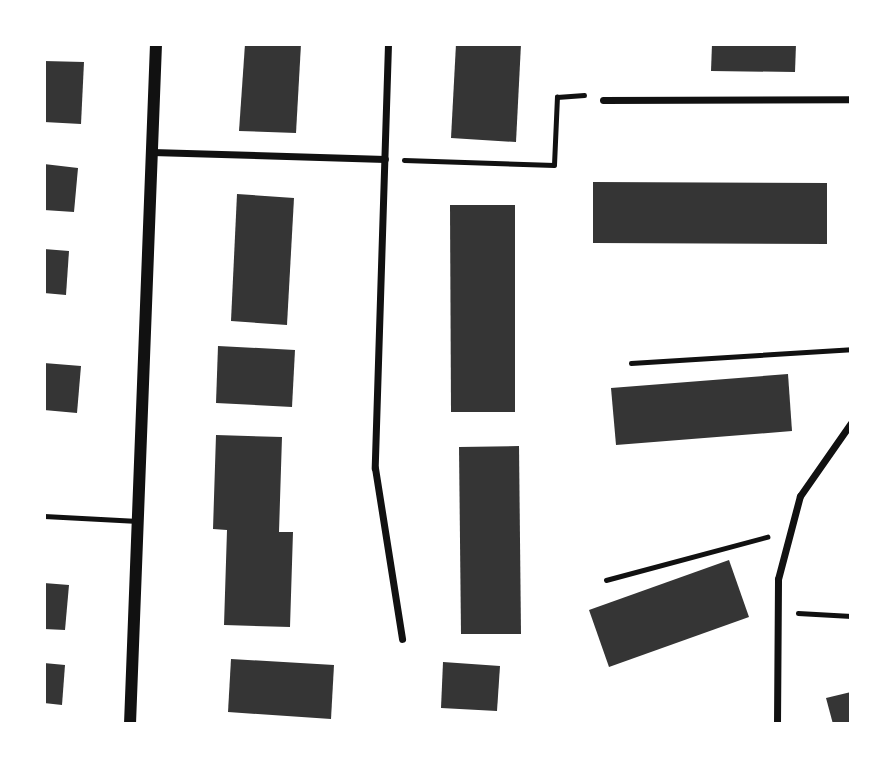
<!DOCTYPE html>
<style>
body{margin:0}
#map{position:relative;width:895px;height:768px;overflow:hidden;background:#fff;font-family:"Zilla Slab",serif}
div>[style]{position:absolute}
.building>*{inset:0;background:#353535}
.path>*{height:4.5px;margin:-2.25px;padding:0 2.25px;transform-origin:2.25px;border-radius:2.25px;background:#111}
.service>*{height:5px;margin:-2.5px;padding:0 2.5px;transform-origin:2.5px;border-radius:2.5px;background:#111}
.minor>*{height:7px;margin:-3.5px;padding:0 3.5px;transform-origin:3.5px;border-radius:3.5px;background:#111}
.tertiary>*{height:12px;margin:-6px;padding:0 6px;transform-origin:6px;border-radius:6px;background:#111}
span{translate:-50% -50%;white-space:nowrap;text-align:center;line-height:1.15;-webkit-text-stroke:7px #fff;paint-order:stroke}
.frame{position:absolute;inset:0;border:46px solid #fff;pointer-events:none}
</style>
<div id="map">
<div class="building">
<div style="clip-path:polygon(245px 44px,301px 44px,296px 133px,239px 131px)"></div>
<div style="clip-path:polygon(456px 44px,521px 44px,516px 142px,451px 138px)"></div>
<div style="clip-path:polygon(712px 44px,796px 44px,795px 72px,711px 71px)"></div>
<div style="clip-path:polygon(44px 61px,84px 62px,81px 124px,44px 122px)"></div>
<div style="clip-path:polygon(44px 164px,78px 168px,74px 212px,44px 210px)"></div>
<div style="clip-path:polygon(593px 182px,827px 183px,827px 244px,593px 243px)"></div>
<div style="clip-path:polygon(237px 194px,294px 198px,287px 325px,231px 321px)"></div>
<div style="clip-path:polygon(450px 205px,515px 205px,515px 412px,451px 412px)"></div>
<div style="clip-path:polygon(44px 249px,69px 251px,66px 295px,44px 293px)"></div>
<div style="clip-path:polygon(218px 346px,295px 350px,292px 407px,216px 403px)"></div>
<div style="clip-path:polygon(44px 363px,81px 366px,77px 413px,44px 410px)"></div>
<div style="clip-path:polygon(788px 374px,792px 431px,616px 445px,611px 388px)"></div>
<div style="clip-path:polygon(216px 435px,282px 437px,279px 532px,293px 532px,290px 627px,224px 625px,227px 530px,213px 529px)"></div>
<div style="clip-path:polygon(519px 446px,521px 634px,461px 634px,459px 447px)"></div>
<div style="clip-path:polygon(729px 560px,749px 617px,609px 667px,589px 610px)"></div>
<div style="clip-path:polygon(44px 583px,69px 585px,65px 630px,44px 629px)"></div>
<div style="clip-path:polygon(231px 659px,334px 665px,331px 719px,228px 712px)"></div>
<div style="clip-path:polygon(443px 662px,500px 666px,497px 711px,441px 708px)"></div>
<div style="clip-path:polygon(44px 663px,65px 665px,62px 705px,44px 703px)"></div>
<div style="clip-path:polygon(851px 692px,851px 724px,833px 724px,826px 698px)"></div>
</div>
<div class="path">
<div style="left:404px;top:160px;width:150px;rotate:1.9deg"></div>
<div style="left:554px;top:165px;width:68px;rotate:-87.5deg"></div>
<div style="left:557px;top:97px;width:27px;rotate:-4deg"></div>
<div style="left:631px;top:363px;width:220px;rotate:-3.6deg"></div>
<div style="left:606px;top:580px;width:167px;rotate:-15deg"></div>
<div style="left:798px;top:613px;width:53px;rotate:3.2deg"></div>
</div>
<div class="service">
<div style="left:44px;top:516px;width:94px;rotate:3deg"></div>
</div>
<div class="minor">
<div style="left:388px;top:44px;width:424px;rotate:91.8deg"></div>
<div style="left:375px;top:468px;width:173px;rotate:81deg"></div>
<div style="left:603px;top:100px;width:248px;rotate:-0.2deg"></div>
<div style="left:152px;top:152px;width:233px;rotate:1.7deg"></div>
<div style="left:777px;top:724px;width:145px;rotate:-89.6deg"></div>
<div style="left:778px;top:579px;width:86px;rotate:-75.2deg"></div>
<div style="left:800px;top:496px;width:89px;rotate:-55.1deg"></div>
</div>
<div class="tertiary">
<div style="left:130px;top:724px;width:680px;rotate:-87.81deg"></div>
</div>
<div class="frame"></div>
</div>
